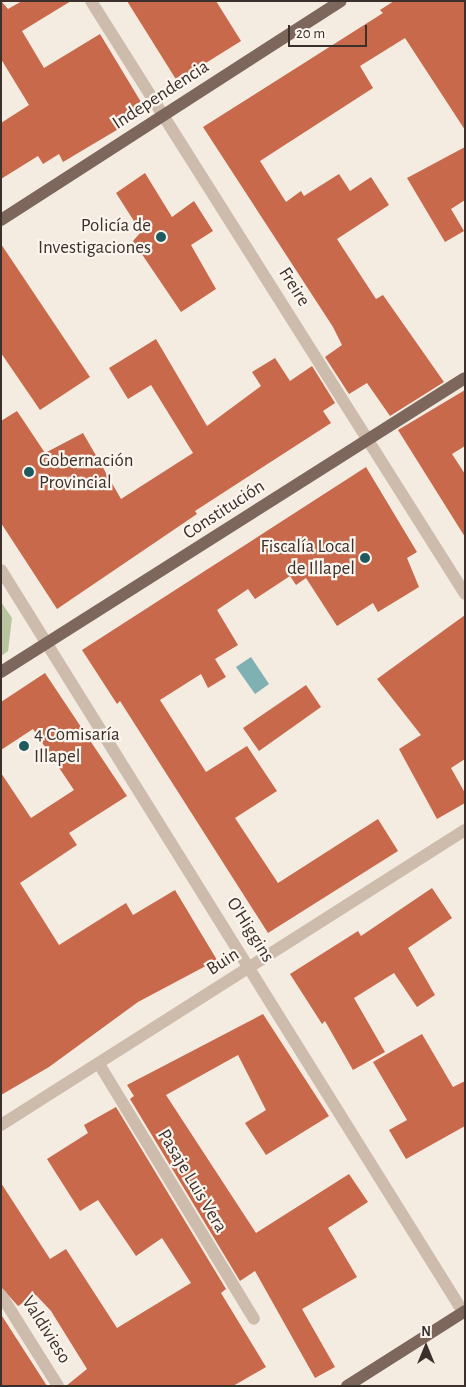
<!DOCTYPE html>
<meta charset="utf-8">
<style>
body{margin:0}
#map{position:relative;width:466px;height:1387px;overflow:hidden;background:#f4ebe1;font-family:"Alegreya Sans",sans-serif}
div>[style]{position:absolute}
.green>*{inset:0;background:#b8c4a0}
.water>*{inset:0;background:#7fb0b2}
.building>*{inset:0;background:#c8694b}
.minor>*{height:12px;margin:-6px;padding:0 6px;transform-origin:6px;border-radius:6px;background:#cdbbac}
.major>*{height:12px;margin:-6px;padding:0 6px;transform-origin:6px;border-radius:6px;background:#7d675c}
.dots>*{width:14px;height:14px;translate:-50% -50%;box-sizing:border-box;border:2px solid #fbf5ee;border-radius:50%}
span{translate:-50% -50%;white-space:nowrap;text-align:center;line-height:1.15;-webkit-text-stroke:4.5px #fbf5ee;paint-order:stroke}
.street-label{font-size:19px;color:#3b302b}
.poi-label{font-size:19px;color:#3b302b}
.right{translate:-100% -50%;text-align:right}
.left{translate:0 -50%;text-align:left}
.frame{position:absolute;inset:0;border:2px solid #3b302b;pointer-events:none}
.north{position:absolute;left:401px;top:1322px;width:50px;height:50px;-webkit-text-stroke:4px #fbf5ee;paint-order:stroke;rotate:0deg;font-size:14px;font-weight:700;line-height:20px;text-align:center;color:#3b302b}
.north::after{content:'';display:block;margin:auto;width:18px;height:22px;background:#3b302b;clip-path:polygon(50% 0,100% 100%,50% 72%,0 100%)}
.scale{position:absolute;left:288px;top:25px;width:79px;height:22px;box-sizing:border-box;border:2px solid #3b302b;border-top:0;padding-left:6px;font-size:15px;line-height:18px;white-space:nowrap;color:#3b302b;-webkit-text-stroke:4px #fbf5ee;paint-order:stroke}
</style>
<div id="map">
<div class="green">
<div style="clip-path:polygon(1px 602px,12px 618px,8px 651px,1px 656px)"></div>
</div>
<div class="water">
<div style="clip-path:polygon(251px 657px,269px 684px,255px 694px,236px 667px)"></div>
</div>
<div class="building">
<div style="clip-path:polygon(1px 1px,8px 9px,22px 1px,71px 1px,22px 31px,44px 68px,100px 34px,147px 112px,63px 162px,59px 154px,43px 164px,38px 156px,1px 179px,1px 123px,29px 105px,1px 59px)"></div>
<div style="clip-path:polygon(127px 1px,216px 1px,241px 41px,177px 81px)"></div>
<div style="clip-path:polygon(394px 1px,465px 1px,465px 130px,405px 38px,360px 66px,373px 88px,260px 161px,286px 202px,301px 191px,304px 196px,339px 174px,350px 191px,371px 177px,389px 205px,337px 239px,376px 299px,383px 295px,444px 382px,390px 416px,367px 383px,349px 394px,325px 357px,342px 345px,333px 327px,203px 127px,383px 13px,380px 10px)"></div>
<div style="clip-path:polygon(465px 147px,465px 200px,451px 209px,464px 231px,445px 242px,407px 178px)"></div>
<div style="clip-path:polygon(145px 173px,172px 217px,194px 201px,213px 231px,191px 245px,216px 289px,181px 312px,133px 241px,141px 232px,116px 193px)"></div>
<div style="clip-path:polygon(1px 244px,90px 377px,40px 410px,1px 353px)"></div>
<div style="clip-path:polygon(156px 339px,207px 426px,261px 386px,252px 372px,275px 358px,290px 381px,312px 366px,335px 403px,323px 411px,331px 423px,195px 511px,197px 514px,57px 609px,1px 523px,1px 421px,17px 411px,45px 453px,83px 433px,121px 499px,193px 453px,151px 385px,128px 399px,109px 368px)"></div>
<div style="clip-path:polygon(465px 390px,465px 446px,452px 454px,465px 474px,465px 537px,398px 430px)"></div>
<div style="clip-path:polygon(366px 467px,417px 552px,407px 558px,419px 587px,378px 612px,373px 603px,337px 626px,306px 578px,296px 585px,290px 576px,255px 599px,248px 589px,217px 610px,238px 645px,215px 659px,226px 677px,208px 688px,201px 674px,160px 700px,206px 772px,247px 746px,277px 791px,235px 818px,278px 883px,378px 819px,398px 851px,268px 933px,120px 701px,117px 704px,82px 650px)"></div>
<div style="clip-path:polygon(465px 615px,465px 759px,451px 768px,465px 793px,465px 803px,437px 819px,399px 749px,421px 735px,377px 679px)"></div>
<div style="clip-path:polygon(45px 673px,127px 796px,69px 833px,77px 845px,20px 883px,59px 945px,126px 903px,133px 915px,175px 890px,217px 960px,138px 1002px,49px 1067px,1px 1095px,1px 773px,31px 818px,74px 790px,33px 729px,1px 750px,1px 702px)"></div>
<div style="clip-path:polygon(306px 685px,321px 707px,259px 751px,243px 728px)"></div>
<div style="clip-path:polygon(432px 888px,452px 918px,408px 948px,435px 995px,417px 1007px,394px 973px,354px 998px,385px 1052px,353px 1070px,325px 1021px,322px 1024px,290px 974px,358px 931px,361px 936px)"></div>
<div style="clip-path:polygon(263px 1014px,329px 1116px,266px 1155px,245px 1123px,266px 1110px,238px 1055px,166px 1095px,256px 1233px,349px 1174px,368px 1202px,328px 1228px,357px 1277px,302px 1309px,335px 1367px,315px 1378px,255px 1271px,240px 1281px,130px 1099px,134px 1096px,127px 1085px)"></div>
<div style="clip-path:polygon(422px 1034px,453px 1087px,465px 1081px,465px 1126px,406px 1159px,389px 1130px,407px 1120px,373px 1062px)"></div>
<div style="clip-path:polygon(116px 1107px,226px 1289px,221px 1293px,266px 1367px,233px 1386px,66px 1386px,87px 1369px,51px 1311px,36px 1295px,18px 1306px,1px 1287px,1px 1183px,50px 1259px,66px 1249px,117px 1328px,191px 1283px,162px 1238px,136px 1256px,98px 1200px,80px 1211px,47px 1159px,88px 1133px,84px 1125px)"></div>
<div style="clip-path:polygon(1px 1311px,2px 1316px,47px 1386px,1px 1386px)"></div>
</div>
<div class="minor">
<div style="left:91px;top:1px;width:701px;rotate:57.76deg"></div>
<div style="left:1px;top:570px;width:874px;rotate:58.09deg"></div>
<div style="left:99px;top:1064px;width:298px;rotate:58.7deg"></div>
<div style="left:1px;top:1125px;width:550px;rotate:-32.45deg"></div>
<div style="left:1px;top:1295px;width:107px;rotate:57.9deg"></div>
</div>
<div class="major">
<div style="left:1px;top:220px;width:404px;rotate:-32.8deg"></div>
<div style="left:1px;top:672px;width:549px;rotate:-32.36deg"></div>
<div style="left:347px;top:1386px;width:140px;rotate:-32.4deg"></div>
</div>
<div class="dots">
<div style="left:161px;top:237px;background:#1f5a5e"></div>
<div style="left:29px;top:472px;background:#1f5a5e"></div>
<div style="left:365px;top:558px;background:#1f5a5e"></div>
<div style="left:24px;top:746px;background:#1f5a5e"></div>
</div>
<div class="street-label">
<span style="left:161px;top:95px;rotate:-33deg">Independencia</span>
<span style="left:294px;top:287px;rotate:58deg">Freire</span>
<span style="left:224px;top:510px;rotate:-33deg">Constitución</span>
<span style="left:250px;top:930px;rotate:58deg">O'Higgins</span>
<span style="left:223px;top:962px;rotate:-33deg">Buin</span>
<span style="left:192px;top:1181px;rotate:59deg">Pasaje Luis Vera</span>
<span style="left:46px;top:1330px;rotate:58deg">Valdivieso</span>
</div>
<div class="poi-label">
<span class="right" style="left:151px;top:237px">Policía de<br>Investigaciones</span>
<span class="left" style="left:39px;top:472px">Gobernación<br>Provincial</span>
<span class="right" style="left:355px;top:558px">Fiscalía Local<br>de Illapel</span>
<span class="left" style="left:34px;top:746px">4 Comisaría<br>Illapel</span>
</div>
<div class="frame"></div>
<div class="north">N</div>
<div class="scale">20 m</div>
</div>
